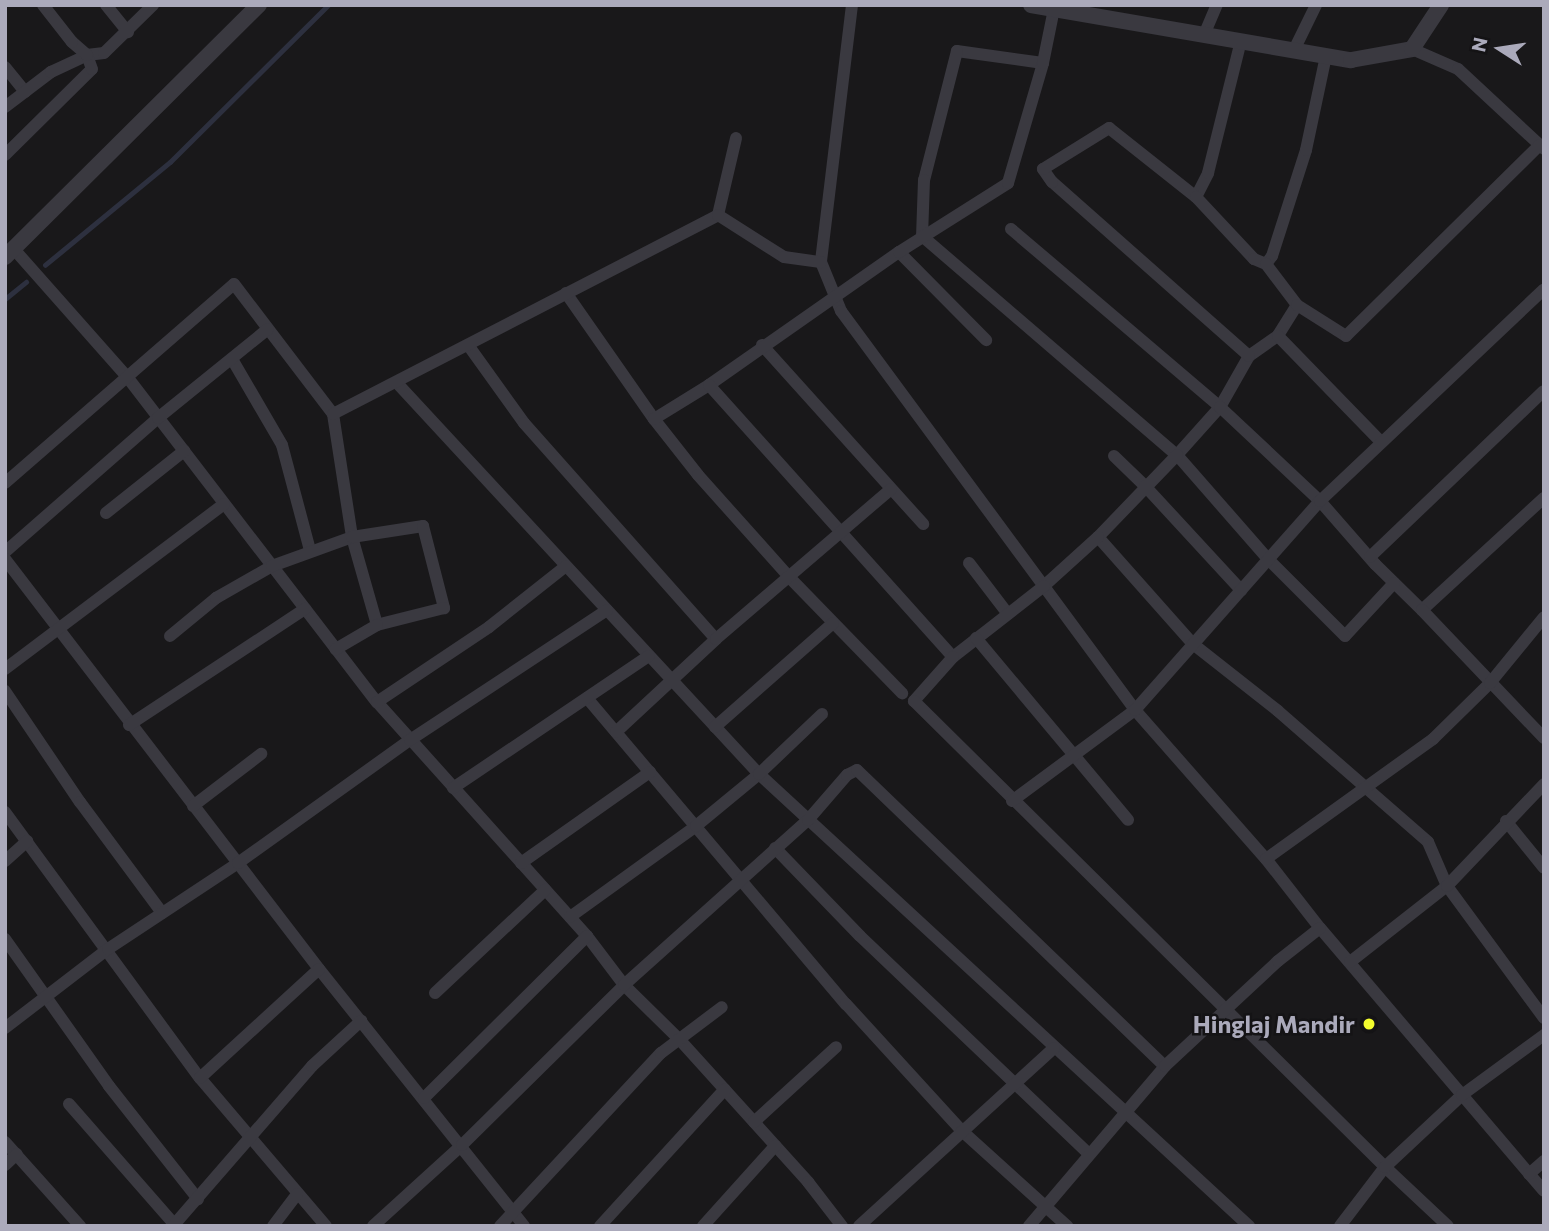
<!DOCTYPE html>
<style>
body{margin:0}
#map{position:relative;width:1549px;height:1231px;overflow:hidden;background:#19181a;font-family:Commissioner,sans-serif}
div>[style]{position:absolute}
.stream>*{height:4.5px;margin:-2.25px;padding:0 2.25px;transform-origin:2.25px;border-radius:2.25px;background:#2d303f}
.minor>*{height:12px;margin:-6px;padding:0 6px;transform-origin:6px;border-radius:6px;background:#3a3940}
.tertiary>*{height:16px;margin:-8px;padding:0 8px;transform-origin:8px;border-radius:8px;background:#3a3940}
.dots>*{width:19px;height:19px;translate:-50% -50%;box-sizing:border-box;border:4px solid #141315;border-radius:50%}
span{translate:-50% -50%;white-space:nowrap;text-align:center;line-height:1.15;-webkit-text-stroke:5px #141315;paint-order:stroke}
.poi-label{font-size:24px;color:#abaabb;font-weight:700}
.right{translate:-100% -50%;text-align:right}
.frame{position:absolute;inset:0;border:7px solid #abaabb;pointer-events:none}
.north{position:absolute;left:1465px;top:14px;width:70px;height:70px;-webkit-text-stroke:5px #141315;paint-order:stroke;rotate:282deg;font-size:19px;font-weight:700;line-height:28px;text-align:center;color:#abaabb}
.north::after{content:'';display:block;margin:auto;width:24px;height:32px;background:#abaabb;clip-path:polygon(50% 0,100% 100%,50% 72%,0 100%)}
</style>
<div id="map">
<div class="stream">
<div style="left:45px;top:265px;width:162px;rotate:-39.5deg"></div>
<div style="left:170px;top:162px;width:223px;rotate:-44.8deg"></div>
<div style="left:5px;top:299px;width:27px;rotate:-39deg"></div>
</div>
<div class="minor">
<div style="left:106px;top:5px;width:35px;rotate:51deg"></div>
<div style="left:852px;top:5px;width:259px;rotate:96.9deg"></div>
<div style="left:821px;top:262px;width:53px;rotate:67.8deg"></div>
<div style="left:841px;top:311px;width:496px;rotate:53.6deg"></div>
<div style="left:1135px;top:710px;width:198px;rotate:48.7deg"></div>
<div style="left:1266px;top:859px;width:88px;rotate:52deg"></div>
<div style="left:1320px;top:928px;width:345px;rotate:49.6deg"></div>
<div style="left:1204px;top:35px;width:33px;rotate:-67deg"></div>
<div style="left:1412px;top:49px;width:50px;rotate:23.5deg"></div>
<div style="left:1458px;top:69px;width:117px;rotate:42.9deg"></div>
<div style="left:1294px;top:50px;width:50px;rotate:-63.9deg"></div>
<div style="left:1043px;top:63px;width:87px;rotate:-172.1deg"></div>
<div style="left:957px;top:51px;width:133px;rotate:104.3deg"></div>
<div style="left:924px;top:180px;width:56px;rotate:92deg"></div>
<div style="left:922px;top:236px;width:336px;rotate:40.7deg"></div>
<div style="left:1177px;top:455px;width:64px;rotate:-48.1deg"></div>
<div style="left:1220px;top:407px;width:59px;rotate:-60.4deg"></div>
<div style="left:1249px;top:356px;width:35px;rotate:-35deg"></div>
<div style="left:5px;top:67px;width:32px;rotate:51deg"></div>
<div style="left:5px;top:107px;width:58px;rotate:-37.3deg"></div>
<div style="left:51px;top:72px;width:40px;rotate:-25deg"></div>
<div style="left:87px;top:55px;width:17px;rotate:-7deg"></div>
<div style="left:104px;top:53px;width:69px;rotate:-44.4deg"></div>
<div style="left:5px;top:155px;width:122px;rotate:-44.7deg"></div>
<div style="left:92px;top:69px;width:15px;rotate:-110deg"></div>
<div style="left:87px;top:55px;width:20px;rotate:-139deg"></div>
<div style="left:72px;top:42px;width:47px;rotate:-128.1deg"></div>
<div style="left:1196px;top:197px;width:27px;rotate:-63deg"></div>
<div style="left:1208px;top:173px;width:136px;rotate:-76deg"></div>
<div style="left:718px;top:215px;width:79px;rotate:-76.8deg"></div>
<div style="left:1011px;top:229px;width:275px;rotate:40.4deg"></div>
<div style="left:1220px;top:407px;width:137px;rotate:43.2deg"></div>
<div style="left:1320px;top:501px;width:84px;rotate:48.9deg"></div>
<div style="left:1375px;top:564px;width:66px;rotate:44.4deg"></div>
<div style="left:1422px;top:610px;width:166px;rotate:-42.6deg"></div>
<div style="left:13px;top:248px;width:174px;rotate:48.5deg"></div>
<div style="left:128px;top:378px;width:409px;rotate:52.5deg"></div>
<div style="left:377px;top:702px;width:314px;rotate:48.1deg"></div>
<div style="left:587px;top:936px;width:61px;rotate:52.9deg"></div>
<div style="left:624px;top:985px;width:77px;rotate:44.5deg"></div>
<div style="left:679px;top:1039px;width:193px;rotate:47.9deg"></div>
<div style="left:808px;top:1182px;width:56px;rotate:52.3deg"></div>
<div style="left:899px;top:252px;width:124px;rotate:45.3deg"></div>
<div style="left:1266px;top:264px;width:10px;rotate:-53deg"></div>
<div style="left:1272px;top:256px;width:111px;rotate:-72.2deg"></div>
<div style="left:1306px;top:150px;width:96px;rotate:-78deg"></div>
<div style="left:566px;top:293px;width:154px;rotate:55.1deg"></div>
<div style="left:654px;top:419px;width:71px;rotate:51.8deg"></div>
<div style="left:698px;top:475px;width:138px;rotate:48.2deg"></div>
<div style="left:790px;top:578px;width:161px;rotate:45.8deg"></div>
<div style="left:1297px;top:305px;width:36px;rotate:122deg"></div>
<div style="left:1278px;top:336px;width:144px;rotate:45.8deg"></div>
<div style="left:468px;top:345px;width:96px;rotate:54.3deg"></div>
<div style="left:524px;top:423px;width:289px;rotate:48.4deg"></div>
<div style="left:762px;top:345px;width:241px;rotate:48deg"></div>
<div style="left:1249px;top:356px;width:263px;rotate:-138.5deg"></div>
<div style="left:1052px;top:182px;width:16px;rotate:-125deg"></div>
<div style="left:1043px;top:169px;width:78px;rotate:-31.8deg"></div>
<div style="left:1109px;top:128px;width:111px;rotate:38.4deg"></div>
<div style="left:1196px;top:197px;width:85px;rotate:46.9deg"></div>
<div style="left:1254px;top:259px;width:13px;rotate:23deg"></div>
<div style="left:1266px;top:264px;width:51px;rotate:52.9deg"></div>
<div style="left:1297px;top:305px;width:58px;rotate:32.3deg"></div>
<div style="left:1346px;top:336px;width:272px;rotate:-44.6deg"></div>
<div style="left:232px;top:359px;width:99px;rotate:59.8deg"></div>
<div style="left:282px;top:445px;width:109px;rotate:75.1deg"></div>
<div style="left:397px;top:383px;width:533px;rotate:47.21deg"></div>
<div style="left:759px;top:774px;width:667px;rotate:42.69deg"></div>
<div style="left:709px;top:385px;width:232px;rotate:-35deg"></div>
<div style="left:899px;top:252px;width:129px;rotate:-32.3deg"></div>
<div style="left:1008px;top:183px;width:125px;rotate:-73.7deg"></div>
<div style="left:1043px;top:63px;width:55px;rotate:-78.5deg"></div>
<div style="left:333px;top:414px;width:124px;rotate:81.2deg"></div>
<div style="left:352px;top:537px;width:91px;rotate:74.1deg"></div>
<div style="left:654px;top:419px;width:65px;rotate:-31.7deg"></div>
<div style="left:709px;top:385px;width:365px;rotate:48.1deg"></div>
<div style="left:1114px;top:456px;width:43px;rotate:44.1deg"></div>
<div style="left:1145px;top:486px;width:142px;rotate:47.3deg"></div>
<div style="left:5px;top:483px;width:303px;rotate:-41deg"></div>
<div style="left:234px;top:284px;width:163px;rotate:52.7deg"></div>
<div style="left:333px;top:414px;width:433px;rotate:-27.3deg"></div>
<div style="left:718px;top:215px;width:78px;rotate:32.5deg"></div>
<div style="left:784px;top:257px;width:37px;rotate:8deg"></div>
<div style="left:106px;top:513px;width:100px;rotate:-38.5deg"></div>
<div style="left:1098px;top:537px;width:143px;rotate:48.4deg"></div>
<div style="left:1193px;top:644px;width:108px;rotate:38.2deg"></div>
<div style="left:1278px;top:711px;width:199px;rotate:41.1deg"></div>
<div style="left:1428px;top:842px;width:48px;rotate:66.6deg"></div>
<div style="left:1447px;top:886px;width:164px;rotate:53.7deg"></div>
<div style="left:5px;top:552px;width:203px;rotate:-41.2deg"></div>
<div style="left:158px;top:418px;width:141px;rotate:-39deg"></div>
<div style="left:1370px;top:557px;width:240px;rotate:-43.7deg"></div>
<div style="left:5px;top:559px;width:516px;rotate:52.55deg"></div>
<div style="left:319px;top:969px;width:329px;rotate:51.4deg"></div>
<div style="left:969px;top:563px;width:64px;rotate:52.6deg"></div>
<div style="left:1394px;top:583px;width:72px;rotate:132.8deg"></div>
<div style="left:1345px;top:636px;width:109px;rotate:-135deg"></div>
<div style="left:1268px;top:559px;width:138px;rotate:-131.2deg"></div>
<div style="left:1177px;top:455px;width:114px;rotate:133.9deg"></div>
<div style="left:1098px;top:537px;width:73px;rotate:137.8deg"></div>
<div style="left:1044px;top:586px;width:115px;rotate:142deg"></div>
<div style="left:953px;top:657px;width:59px;rotate:131.6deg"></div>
<div style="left:914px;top:701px;width:663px;rotate:44.69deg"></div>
<div style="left:1385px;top:1167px;width:86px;rotate:43.1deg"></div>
<div style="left:1422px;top:610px;width:177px;rotate:46.4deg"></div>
<div style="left:170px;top:636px;width:60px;rotate:-39.6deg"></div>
<div style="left:216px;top:598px;width:64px;rotate:-29.7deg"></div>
<div style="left:272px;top:566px;width:85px;rotate:-19.9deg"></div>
<div style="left:352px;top:537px;width:72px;rotate:-8.8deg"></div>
<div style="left:423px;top:526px;width:85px;rotate:75.6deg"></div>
<div style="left:444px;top:608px;width:69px;rotate:165.8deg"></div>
<div style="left:377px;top:625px;width:48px;rotate:149.7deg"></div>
<div style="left:976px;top:638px;width:237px;rotate:50.1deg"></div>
<div style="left:5px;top:669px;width:274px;rotate:-37deg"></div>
<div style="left:5px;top:691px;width:134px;rotate:56deg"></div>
<div style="left:80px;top:802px;width:138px;rotate:53.5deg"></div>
<div style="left:587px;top:698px;width:401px;rotate:49.8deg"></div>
<div style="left:846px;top:1004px;width:172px;rotate:47.6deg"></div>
<div style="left:962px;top:1131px;width:142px;rotate:42.1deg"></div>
<div style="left:377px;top:702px;width:135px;rotate:-33.8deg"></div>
<div style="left:489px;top:627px;width:98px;rotate:-38.4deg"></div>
<div style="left:129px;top:725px;width:211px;rotate:-33.4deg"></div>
<div style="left:715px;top:727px;width:157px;rotate:-41.4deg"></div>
<div style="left:616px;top:732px;width:137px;rotate:-42.9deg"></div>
<div style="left:716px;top:639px;width:230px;rotate:-40.6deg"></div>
<div style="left:453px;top:788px;width:236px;rotate:-34deg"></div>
<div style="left:1012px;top:801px;width:153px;rotate:-36.5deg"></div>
<div style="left:1135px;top:710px;width:279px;rotate:-48.5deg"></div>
<div style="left:1320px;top:501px;width:308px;rotate:-43.4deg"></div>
<div style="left:193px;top:806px;width:86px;rotate:-37.4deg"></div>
<div style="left:5px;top:812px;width:330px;rotate:53.8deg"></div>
<div style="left:200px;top:1078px;width:194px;rotate:49.6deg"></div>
<div style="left:1506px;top:821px;width:60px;rotate:51deg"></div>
<div style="left:775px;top:848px;width:122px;rotate:46deg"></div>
<div style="left:860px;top:936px;width:316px;rotate:43.6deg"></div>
<div style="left:1266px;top:859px;width:206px;rotate:-35.7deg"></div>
<div style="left:1433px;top:739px;width:80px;rotate:-44.5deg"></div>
<div style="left:1490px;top:683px;width:85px;rotate:-50.7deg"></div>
<div style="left:5px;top:861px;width:30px;rotate:-42deg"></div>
<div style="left:521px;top:863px;width:158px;rotate:-35.2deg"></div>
<div style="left:570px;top:917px;width:155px;rotate:-35.8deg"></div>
<div style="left:696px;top:826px;width:82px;rotate:-39.5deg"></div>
<div style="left:759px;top:774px;width:87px;rotate:-43.6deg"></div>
<div style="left:5px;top:939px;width:180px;rotate:54.7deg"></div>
<div style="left:109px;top:1086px;width:144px;rotate:51.8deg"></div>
<div style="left:1350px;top:962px;width:123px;rotate:-38.1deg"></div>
<div style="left:1447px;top:886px;width:141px;rotate:-46.4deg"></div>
<div style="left:435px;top:993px;width:151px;rotate:-43.1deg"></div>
<div style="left:5px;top:1028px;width:130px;rotate:-37.5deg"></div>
<div style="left:108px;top:949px;width:156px;rotate:-33.5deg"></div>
<div style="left:238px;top:863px;width:211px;rotate:-35.6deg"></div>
<div style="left:410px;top:740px;width:236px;rotate:-33.4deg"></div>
<div style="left:200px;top:1078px;width:161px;rotate:-42.5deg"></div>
<div style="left:424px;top:1098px;width:230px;rotate:-44.8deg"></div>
<div style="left:69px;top:1104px;width:159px;rotate:48.8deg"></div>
<div style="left:754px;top:1122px;width:111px;rotate:-42.4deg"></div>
<div style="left:5px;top:1142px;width:113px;rotate:48.2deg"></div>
<div style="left:5px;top:1165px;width:16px;rotate:-43deg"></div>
<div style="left:1529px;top:1174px;width:20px;rotate:-41deg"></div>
<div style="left:173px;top:1226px;width:212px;rotate:-49deg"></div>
<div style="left:312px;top:1066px;width:67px;rotate:-42.6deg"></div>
<div style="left:273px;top:1226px;width:40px;rotate:-53deg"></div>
<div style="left:373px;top:1226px;width:120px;rotate:-42.3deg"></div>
<div style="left:462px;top:1145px;width:228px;rotate:-44.6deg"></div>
<div style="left:624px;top:985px;width:247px;rotate:-41.9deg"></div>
<div style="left:808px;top:820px;width:60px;rotate:-49.1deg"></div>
<div style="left:847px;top:775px;width:11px;rotate:-27deg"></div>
<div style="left:857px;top:770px;width:427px;rotate:43.9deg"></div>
<div style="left:500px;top:1226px;width:236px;rotate:-47.1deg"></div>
<div style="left:661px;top:1053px;width:76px;rotate:-37deg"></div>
<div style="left:600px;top:1226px;width:185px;rotate:-47.6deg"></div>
<div style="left:703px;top:1226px;width:108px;rotate:-48deg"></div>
<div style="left:859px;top:1226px;width:264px;rotate:-42.4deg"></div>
<div style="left:1029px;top:1226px;width:210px;rotate:-49.6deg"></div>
<div style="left:1165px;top:1066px;width:154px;rotate:-42.9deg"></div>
<div style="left:1278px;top:961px;width:53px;rotate:-38.2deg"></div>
<div style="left:1340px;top:1226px;width:74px;rotate:-52.7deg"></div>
<div style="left:1385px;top:1167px;width:105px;rotate:-43.1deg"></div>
<div style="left:1462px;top:1095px;width:102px;rotate:-36.2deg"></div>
</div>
<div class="tertiary">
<div style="left:1031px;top:5px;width:325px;rotate:9.8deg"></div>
<div style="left:1351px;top:60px;width:62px;rotate:-10.2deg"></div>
<div style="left:1412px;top:49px;width:53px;rotate:-56.6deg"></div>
<div style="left:5px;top:257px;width:358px;rotate:-44.8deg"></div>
</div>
<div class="dots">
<div style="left:1369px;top:1024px;background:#f3fc2e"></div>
</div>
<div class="poi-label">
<span class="right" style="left:1355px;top:1024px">Hinglaj Mandir</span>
</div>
<div class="frame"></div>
<div class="north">N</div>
</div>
